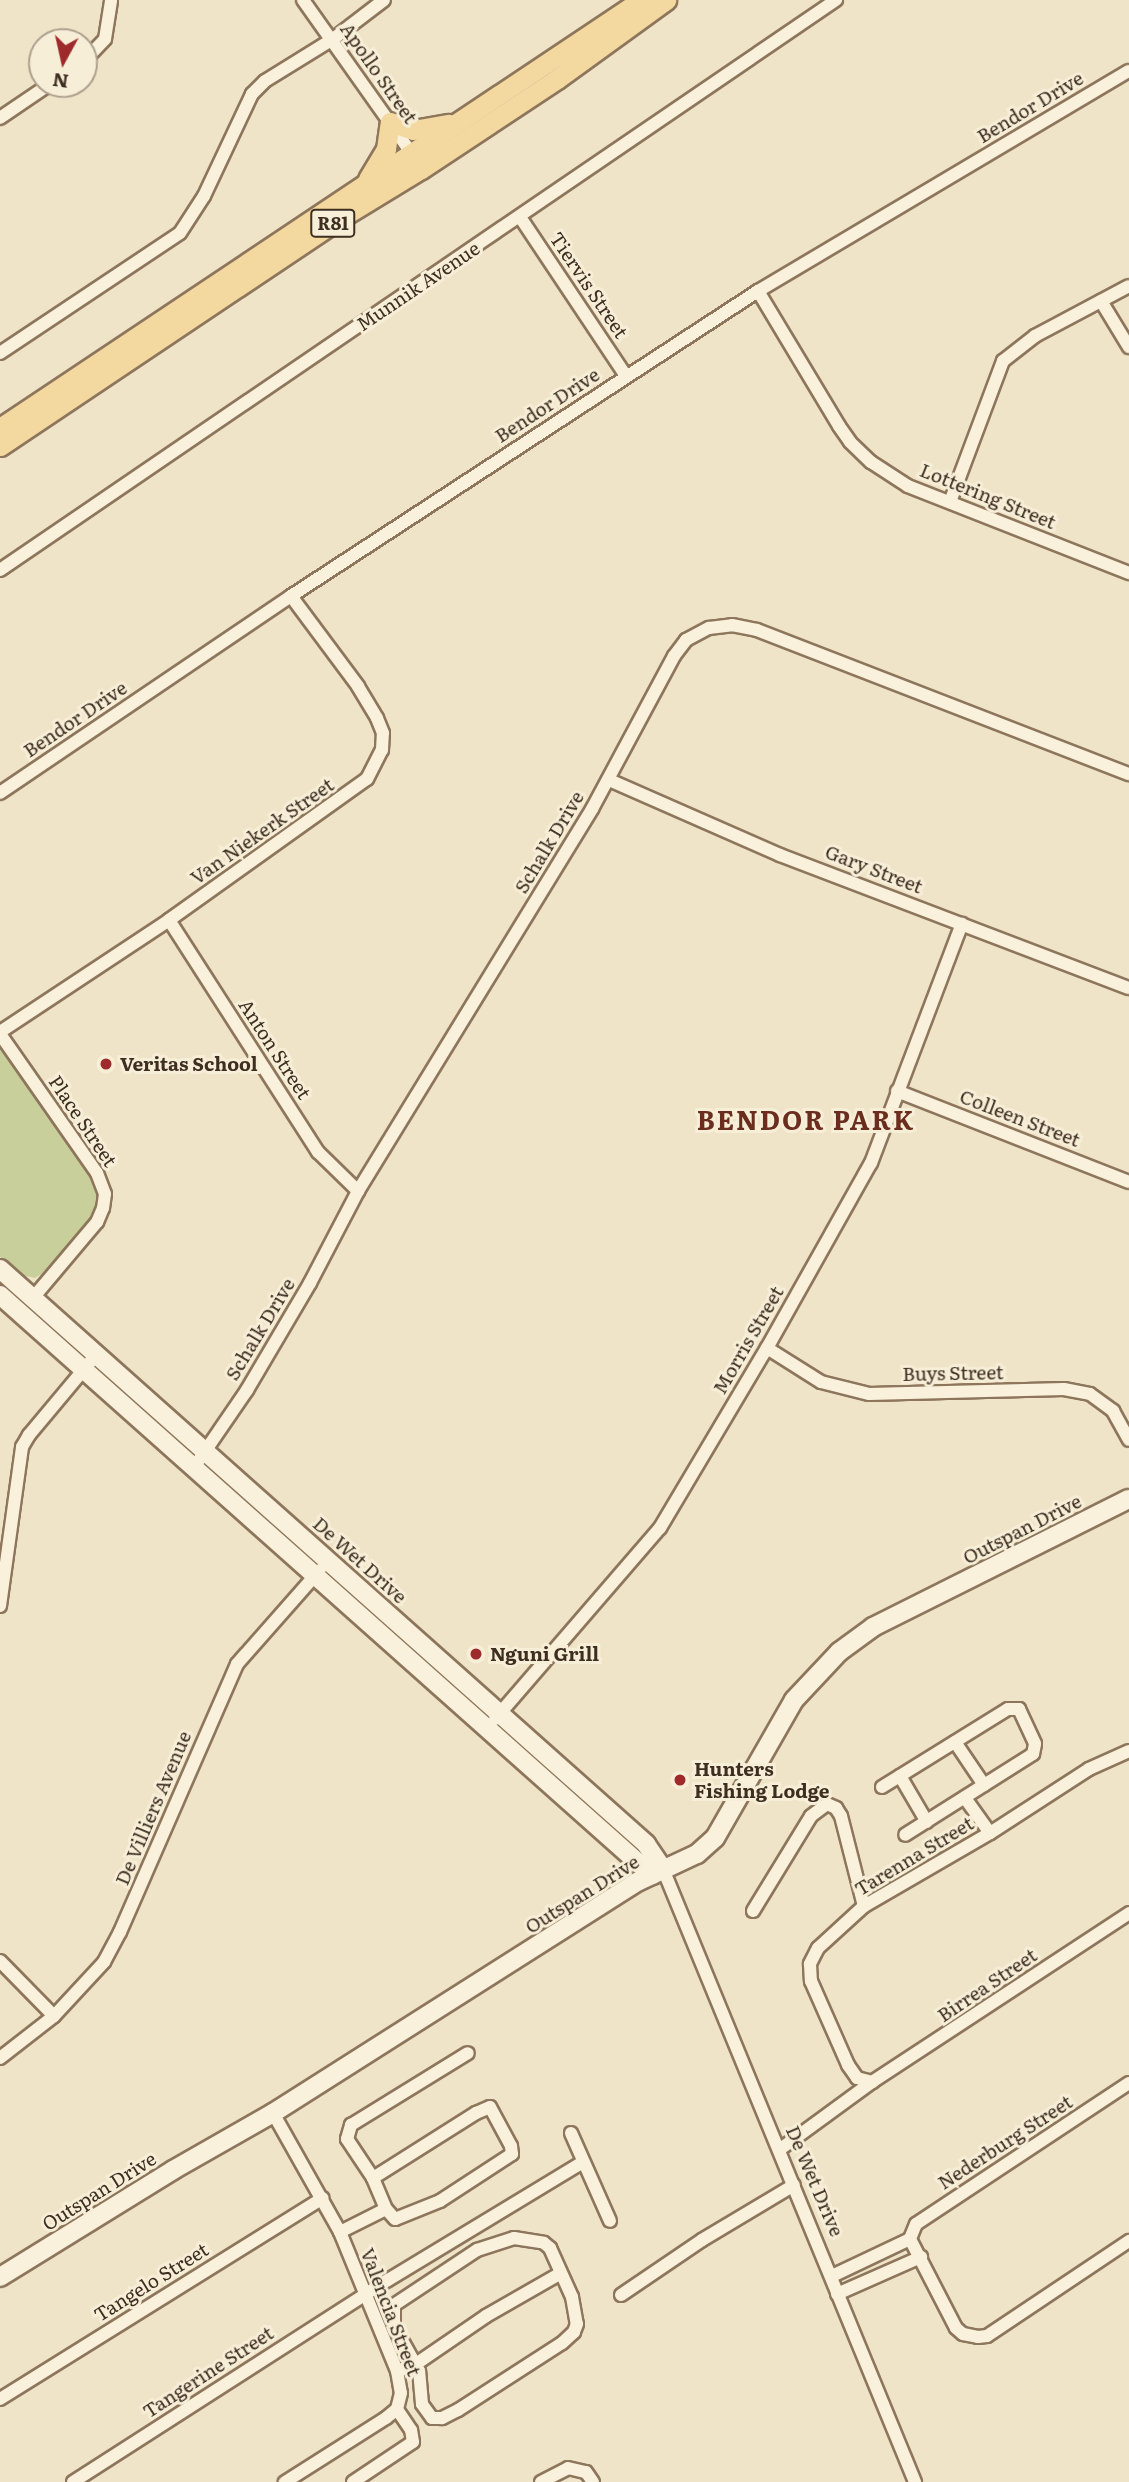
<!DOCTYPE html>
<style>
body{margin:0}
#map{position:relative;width:1129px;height:2482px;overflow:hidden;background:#f0e4c8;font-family:Literata,serif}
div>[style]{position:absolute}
.green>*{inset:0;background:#c9cf9b}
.roads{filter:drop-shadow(2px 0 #8d765c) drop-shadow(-2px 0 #8d765c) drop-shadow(0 2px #8d765c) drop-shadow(0 -2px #8d765c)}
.street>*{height:12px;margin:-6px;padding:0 6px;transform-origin:6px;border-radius:6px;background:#faf1dc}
.secondary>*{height:18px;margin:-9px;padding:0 9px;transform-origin:9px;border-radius:9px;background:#faf1dc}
.primary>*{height:19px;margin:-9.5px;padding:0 9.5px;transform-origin:9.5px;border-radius:9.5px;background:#f3d9a0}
.dots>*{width:19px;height:19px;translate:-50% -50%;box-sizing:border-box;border:4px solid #f7eed8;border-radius:50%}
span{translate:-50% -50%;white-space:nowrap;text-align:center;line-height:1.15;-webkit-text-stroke:6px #f7eed8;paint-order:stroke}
.shield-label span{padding:2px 5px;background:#f7eed8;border:2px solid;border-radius:5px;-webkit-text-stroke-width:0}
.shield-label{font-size:18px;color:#3d2e20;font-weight:700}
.street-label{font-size:19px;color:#3d2e20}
.poi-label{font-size:19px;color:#3d2e20;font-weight:700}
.left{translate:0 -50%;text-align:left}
.district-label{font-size:26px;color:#6b2e1e;font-weight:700;letter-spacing:2px}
.north{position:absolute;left:28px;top:28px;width:70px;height:70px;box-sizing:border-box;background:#f7eed8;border:2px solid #ada18e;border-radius:50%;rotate:188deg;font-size:19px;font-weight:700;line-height:28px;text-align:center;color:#3d2e20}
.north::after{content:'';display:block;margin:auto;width:24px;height:32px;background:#9e2a2b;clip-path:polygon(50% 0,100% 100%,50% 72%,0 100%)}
</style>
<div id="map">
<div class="green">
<div style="clip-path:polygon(0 1048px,94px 1181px,99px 1194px,92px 1218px,48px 1270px,35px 1278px,21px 1275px,0 1257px)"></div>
</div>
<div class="roads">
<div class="street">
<div style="left:303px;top:0;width:192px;rotate:54.7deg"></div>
<div style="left:84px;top:61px;width:30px;rotate:-46deg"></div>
<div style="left:105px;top:39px;width:39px;rotate:-81deg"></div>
<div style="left:0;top:118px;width:60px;rotate:-34.2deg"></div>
<div style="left:520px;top:217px;width:191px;rotate:56.3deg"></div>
<div style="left:758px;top:291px;width:157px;rotate:59deg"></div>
<div style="left:839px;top:426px;width:19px;rotate:55deg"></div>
<div style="left:850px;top:442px;width:29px;rotate:44deg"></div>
<div style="left:871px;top:462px;width:44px;rotate:33deg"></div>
<div style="left:908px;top:486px;width:238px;rotate:21.5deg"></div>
<div style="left:1101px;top:301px;width:54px;rotate:58.7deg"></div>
<div style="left:0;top:353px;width:216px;rotate:-33.7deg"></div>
<div style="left:180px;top:233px;width:44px;rotate:-57deg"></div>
<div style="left:204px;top:196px;width:113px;rotate:-64.8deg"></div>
<div style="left:252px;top:94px;width:18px;rotate:-45deg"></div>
<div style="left:265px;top:81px;width:80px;rotate:-31.7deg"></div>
<div style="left:333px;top:39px;width:64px;rotate:-37.4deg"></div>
<div style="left:950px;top:502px;width:151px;rotate:-69.4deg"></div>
<div style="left:1003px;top:361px;width:41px;rotate:-38deg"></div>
<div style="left:1035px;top:336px;width:106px;rotate:-28deg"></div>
<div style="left:0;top:570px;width:1012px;rotate:-34.29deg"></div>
<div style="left:609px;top:780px;width:187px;rotate:23.7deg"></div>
<div style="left:780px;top:855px;width:373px;rotate:20.9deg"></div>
<div style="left:0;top:793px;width:351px;rotate:-34.1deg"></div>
<div style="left:291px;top:596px;width:558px;rotate:-33.15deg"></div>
<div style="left:758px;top:291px;width:431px;rotate:-30.7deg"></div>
<div style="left:169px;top:920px;width:276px;rotate:57.3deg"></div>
<div style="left:318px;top:1152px;width:56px;rotate:44.3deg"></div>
<div style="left:0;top:1032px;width:203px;rotate:-33.5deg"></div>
<div style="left:169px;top:920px;width:243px;rotate:-35.5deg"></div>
<div style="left:367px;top:779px;width:33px;rotate:-63deg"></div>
<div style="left:382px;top:750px;width:17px;rotate:-87deg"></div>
<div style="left:383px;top:733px;width:16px;rotate:-112deg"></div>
<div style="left:377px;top:718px;width:37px;rotate:-121deg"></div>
<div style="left:358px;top:686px;width:112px;rotate:-126.7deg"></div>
<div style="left:0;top:1034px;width:169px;rotate:55.1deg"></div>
<div style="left:97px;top:1173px;width:22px;rotate:69deg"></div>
<div style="left:105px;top:1194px;width:14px;rotate:98deg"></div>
<div style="left:103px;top:1208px;width:15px;rotate:113deg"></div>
<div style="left:97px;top:1222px;width:99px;rotate:130.1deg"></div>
<div style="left:897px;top:1091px;width:249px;rotate:21.4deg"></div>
<div style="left:767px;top:1348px;width:64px;rotate:32.2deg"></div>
<div style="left:821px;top:1382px;width:49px;rotate:14deg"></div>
<div style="left:869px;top:1394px;width:195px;rotate:-1.5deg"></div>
<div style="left:1064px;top:1389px;width:26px;rotate:11deg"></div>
<div style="left:1090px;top:1394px;width:29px;rotate:36deg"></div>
<div style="left:1113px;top:1411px;width:33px;rotate:61deg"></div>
<div style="left:195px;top:1466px;width:92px;rotate:-55.6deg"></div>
<div style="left:247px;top:1390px;width:124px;rotate:-59.5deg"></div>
<div style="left:310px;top:1283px;width:104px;rotate:-62.4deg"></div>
<div style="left:358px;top:1191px;width:448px;rotate:-58.5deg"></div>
<div style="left:592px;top:809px;width:174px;rotate:-61.8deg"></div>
<div style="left:674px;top:656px;width:20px;rotate:-53deg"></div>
<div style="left:686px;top:640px;width:26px;rotate:-28deg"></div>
<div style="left:709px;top:628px;width:23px;rotate:-7deg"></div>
<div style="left:732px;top:625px;width:25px;rotate:11deg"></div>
<div style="left:757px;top:630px;width:399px;rotate:21.2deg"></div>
<div style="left:0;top:1606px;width:161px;rotate:-82.1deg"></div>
<div style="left:22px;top:1447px;width:14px;rotate:-60deg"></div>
<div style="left:29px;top:1435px;width:104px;rotate:-50.1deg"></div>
<div style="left:495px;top:1719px;width:252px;rotate:-49.2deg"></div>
<div style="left:660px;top:1528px;width:209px;rotate:-59.3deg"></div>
<div style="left:767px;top:1348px;width:212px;rotate:-60.7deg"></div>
<div style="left:871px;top:1163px;width:256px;rotate:-69.2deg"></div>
<div style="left:955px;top:1742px;width:52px;rotate:56deg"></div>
<div style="left:1129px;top:1751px;width:44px;rotate:155.8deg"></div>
<div style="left:1089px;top:1769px;width:118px;rotate:147.1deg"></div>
<div style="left:990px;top:1833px;width:146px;rotate:149.9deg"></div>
<div style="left:864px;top:1906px;width:62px;rotate:137.6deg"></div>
<div style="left:818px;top:1948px;width:18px;rotate:117deg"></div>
<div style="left:810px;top:1964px;width:17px;rotate:87deg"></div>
<div style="left:811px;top:1981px;width:92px;rotate:66.2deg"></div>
<div style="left:848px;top:2065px;width:16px;rotate:55deg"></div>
<div style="left:857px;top:2078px;width:16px;rotate:15deg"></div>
<div style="left:872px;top:2082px;width:308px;rotate:-33.3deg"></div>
<div style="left:900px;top:1776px;width:53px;rotate:59.6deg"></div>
<div style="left:882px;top:1787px;width:148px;rotate:-31.8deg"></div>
<div style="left:1008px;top:1709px;width:11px"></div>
<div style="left:1019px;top:1709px;width:38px;rotate:65deg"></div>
<div style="left:1035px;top:1744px;width:10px;rotate:101deg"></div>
<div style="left:1033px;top:1754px;width:151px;rotate:147.7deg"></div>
<div style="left:965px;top:1798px;width:43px;rotate:54.5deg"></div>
<div style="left:663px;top:1869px;width:663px;rotate:67.65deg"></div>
<div style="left:753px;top:1911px;width:111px;rotate:-58.6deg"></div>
<div style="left:811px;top:1816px;width:20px;rotate:-37deg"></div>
<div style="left:827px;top:1804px;width:10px;rotate:24deg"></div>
<div style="left:836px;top:1808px;width:9px;rotate:58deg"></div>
<div style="left:841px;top:1816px;width:93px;rotate:75.7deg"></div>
<div style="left:0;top:1961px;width:77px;rotate:45.5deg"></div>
<div style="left:0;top:2058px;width:68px;rotate:-37.9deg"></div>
<div style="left:54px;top:2016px;width:74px;rotate:-47.2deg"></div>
<div style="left:104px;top:1962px;width:34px;rotate:-62deg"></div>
<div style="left:120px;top:1932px;width:292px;rotate:-66.4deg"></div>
<div style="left:237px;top:1664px;width:125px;rotate:-48.6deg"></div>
<div style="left:1129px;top:2083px;width:255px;rotate:146.5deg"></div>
<div style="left:916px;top:2224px;width:16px;rotate:112deg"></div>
<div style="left:910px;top:2239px;width:100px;rotate:62.7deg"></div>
<div style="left:956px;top:2328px;width:9px;rotate:41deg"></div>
<div style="left:963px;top:2334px;width:15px;rotate:11deg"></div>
<div style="left:978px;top:2337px;width:9px;rotate:-6deg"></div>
<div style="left:987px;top:2336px;width:171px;rotate:-33.8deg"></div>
<div style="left:273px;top:2113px;width:137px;rotate:60.6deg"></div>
<div style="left:340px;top:2232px;width:150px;rotate:67.7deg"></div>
<div style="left:397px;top:2371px;width:22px;rotate:80deg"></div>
<div style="left:401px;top:2393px;width:16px;rotate:104deg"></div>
<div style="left:397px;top:2409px;width:14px;rotate:141deg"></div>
<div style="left:386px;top:2418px;width:120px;rotate:147.6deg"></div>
<div style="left:571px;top:2133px;width:96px;rotate:66.1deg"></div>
<div style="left:779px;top:2150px;width:115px;rotate:-36.2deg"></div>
<div style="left:373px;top:2178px;width:122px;rotate:-32.3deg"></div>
<div style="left:476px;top:2113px;width:15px;rotate:-23deg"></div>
<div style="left:490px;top:2107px;width:44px;rotate:61.7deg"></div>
<div style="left:511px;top:2146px;width:8px;rotate:83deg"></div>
<div style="left:512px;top:2154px;width:86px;rotate:146.9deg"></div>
<div style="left:440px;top:2201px;width:48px;rotate:158.2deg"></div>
<div style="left:395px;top:2219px;width:13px;rotate:-132deg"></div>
<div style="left:386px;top:2209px;width:34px;rotate:-113deg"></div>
<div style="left:373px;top:2178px;width:47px;rotate:-123.7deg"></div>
<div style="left:347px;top:2139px;width:15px;rotate:-74deg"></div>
<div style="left:351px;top:2125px;width:137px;rotate:-31.6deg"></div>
<div style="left:340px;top:2232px;width:51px;rotate:-26.6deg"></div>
<div style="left:514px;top:2238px;width:30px;rotate:9deg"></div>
<div style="left:544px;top:2243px;width:8px;rotate:40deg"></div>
<div style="left:550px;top:2248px;width:54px;rotate:65.8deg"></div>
<div style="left:572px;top:2297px;width:27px;rotate:80deg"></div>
<div style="left:577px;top:2324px;width:9px;rotate:111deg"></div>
<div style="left:574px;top:2332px;width:16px;rotate:137deg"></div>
<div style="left:562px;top:2343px;width:124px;rotate:147.2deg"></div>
<div style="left:458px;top:2410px;width:18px;rotate:153deg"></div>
<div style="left:442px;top:2418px;width:10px;rotate:180deg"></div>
<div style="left:432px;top:2418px;width:17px;rotate:-126deg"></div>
<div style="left:422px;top:2404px;width:33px;rotate:-95deg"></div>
<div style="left:419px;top:2371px;width:51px;rotate:-119.1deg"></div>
<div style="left:394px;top:2326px;width:21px;rotate:-90deg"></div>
<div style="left:394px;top:2305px;width:100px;rotate:-33.5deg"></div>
<div style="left:477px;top:2250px;width:39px;rotate:-18deg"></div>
<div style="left:832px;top:2276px;width:86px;rotate:-25.4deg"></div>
<div style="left:837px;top:2294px;width:92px;rotate:-23.8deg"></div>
<div style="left:621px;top:2295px;width:98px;rotate:-34.2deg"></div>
<div style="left:702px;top:2240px;width:107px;rotate:-30.9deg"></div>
<div style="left:397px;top:2371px;width:20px;rotate:-20deg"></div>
<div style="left:416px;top:2364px;width:85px;rotate:-34.4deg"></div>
<div style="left:486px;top:2316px;width:86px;rotate:-29.8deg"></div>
<div style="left:0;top:2399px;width:380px;rotate:-31.9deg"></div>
<div style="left:73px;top:2482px;width:374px;rotate:-32.7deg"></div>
<div style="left:388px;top:2280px;width:228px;rotate:-31.2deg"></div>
<div style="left:353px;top:2482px;width:72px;rotate:-33.7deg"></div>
<div style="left:413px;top:2442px;width:12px;rotate:-99deg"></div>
<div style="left:411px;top:2430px;width:25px;rotate:-124deg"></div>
<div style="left:541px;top:2482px;width:30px;rotate:-27deg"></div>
<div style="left:568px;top:2468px;width:18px;rotate:13deg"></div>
<div style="left:586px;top:2472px;width:12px;rotate:55deg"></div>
</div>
<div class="secondary">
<div style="left:0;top:1269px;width:865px;rotate:41.67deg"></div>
<div style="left:646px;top:1844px;width:30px;rotate:56deg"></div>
<div style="left:0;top:1295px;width:873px;rotate:41.66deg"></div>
<div style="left:0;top:2277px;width:203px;rotate:-31.7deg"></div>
<div style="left:173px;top:2170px;width:115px;rotate:-29.7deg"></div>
<div style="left:273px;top:2113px;width:433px;rotate:-32.4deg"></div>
<div style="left:639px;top:1881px;width:64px;rotate:-25deg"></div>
<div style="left:697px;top:1854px;width:24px;rotate:-42deg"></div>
<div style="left:715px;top:1838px;width:159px;rotate:-60.2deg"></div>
<div style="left:794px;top:1700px;width:66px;rotate:-46.8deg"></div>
<div style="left:839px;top:1652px;width:42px;rotate:-36.3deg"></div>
<div style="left:873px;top:1627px;width:286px;rotate:-26.6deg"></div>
</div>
<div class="primary">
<div style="left:368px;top:179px;width:35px;rotate:-59deg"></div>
<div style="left:386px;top:149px;width:27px;rotate:-82deg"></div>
<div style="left:390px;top:122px;width:24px;rotate:19deg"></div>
<div style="left:413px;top:130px;width:36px;rotate:-10deg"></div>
<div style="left:0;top:428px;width:771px;rotate:-33.73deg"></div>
<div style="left:0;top:446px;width:408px;rotate:-33.8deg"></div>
<div style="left:339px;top:219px;width:96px;rotate:-31.4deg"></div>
<div style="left:421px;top:169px;width:163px;rotate:-33.5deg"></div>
<div style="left:557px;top:79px;width:135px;rotate:-35.9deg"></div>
</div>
</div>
<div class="dots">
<div style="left:106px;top:1064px;background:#9e2a2b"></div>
<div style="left:476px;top:1654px;background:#9e2a2b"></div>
<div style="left:680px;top:1780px;background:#9e2a2b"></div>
</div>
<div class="shield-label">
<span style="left:333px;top:223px">R81</span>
</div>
<div class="street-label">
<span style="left:379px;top:73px;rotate:55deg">Apollo Street</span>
<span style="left:1030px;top:107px;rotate:-31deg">Bendor Drive</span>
<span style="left:589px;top:285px;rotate:56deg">Tiervis Street</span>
<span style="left:418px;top:286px;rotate:-34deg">Munnik Avenue</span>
<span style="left:547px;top:405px;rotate:-33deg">Bendor Drive</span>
<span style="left:988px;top:496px;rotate:22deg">Lottering Street</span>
<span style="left:75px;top:719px;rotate:-34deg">Bendor Drive</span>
<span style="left:262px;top:831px;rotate:-35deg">Van Niekerk Street</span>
<span style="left:549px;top:842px;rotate:-59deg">Schalk Drive</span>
<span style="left:874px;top:869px;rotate:21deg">Gary Street</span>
<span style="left:275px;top:1049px;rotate:57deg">Anton Street</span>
<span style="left:1020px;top:1118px;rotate:21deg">Colleen Street</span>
<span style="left:83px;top:1121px;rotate:56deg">Place Street</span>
<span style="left:260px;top:1329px;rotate:-59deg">Schalk Drive</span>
<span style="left:748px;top:1340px;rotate:-60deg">Morris Street</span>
<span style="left:953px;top:1373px;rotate:-1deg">Buys Street</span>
<span style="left:1022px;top:1529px;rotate:-27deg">Outspan Drive</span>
<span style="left:360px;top:1560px;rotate:42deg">De Wet Drive</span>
<span style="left:153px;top:1808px;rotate:-67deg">De Villiers Avenue</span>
<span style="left:914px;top:1856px;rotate:-31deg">Tarenna Street</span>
<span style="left:582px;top:1894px;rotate:-32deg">Outspan Drive</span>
<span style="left:987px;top:1985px;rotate:-34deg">Birrea Street</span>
<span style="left:1005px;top:2142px;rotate:-33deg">Nederburg Street</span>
<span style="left:815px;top:2181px;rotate:67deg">De Wet Drive</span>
<span style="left:99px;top:2191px;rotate:-32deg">Outspan Drive</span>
<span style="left:151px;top:2282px;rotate:-32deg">Tangelo Street</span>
<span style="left:391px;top:2312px;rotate:69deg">Valencia Street</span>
<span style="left:208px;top:2372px;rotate:-33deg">Tangerine Street</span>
</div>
<div class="poi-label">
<span class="left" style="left:120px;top:1064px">Veritas School</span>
<span class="left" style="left:490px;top:1654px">Nguni Grill</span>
<span class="left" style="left:694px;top:1780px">Hunters<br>Fishing Lodge</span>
</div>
<div class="district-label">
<span style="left:806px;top:1119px">BENDOR PARK</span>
</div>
<div class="north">N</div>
</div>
